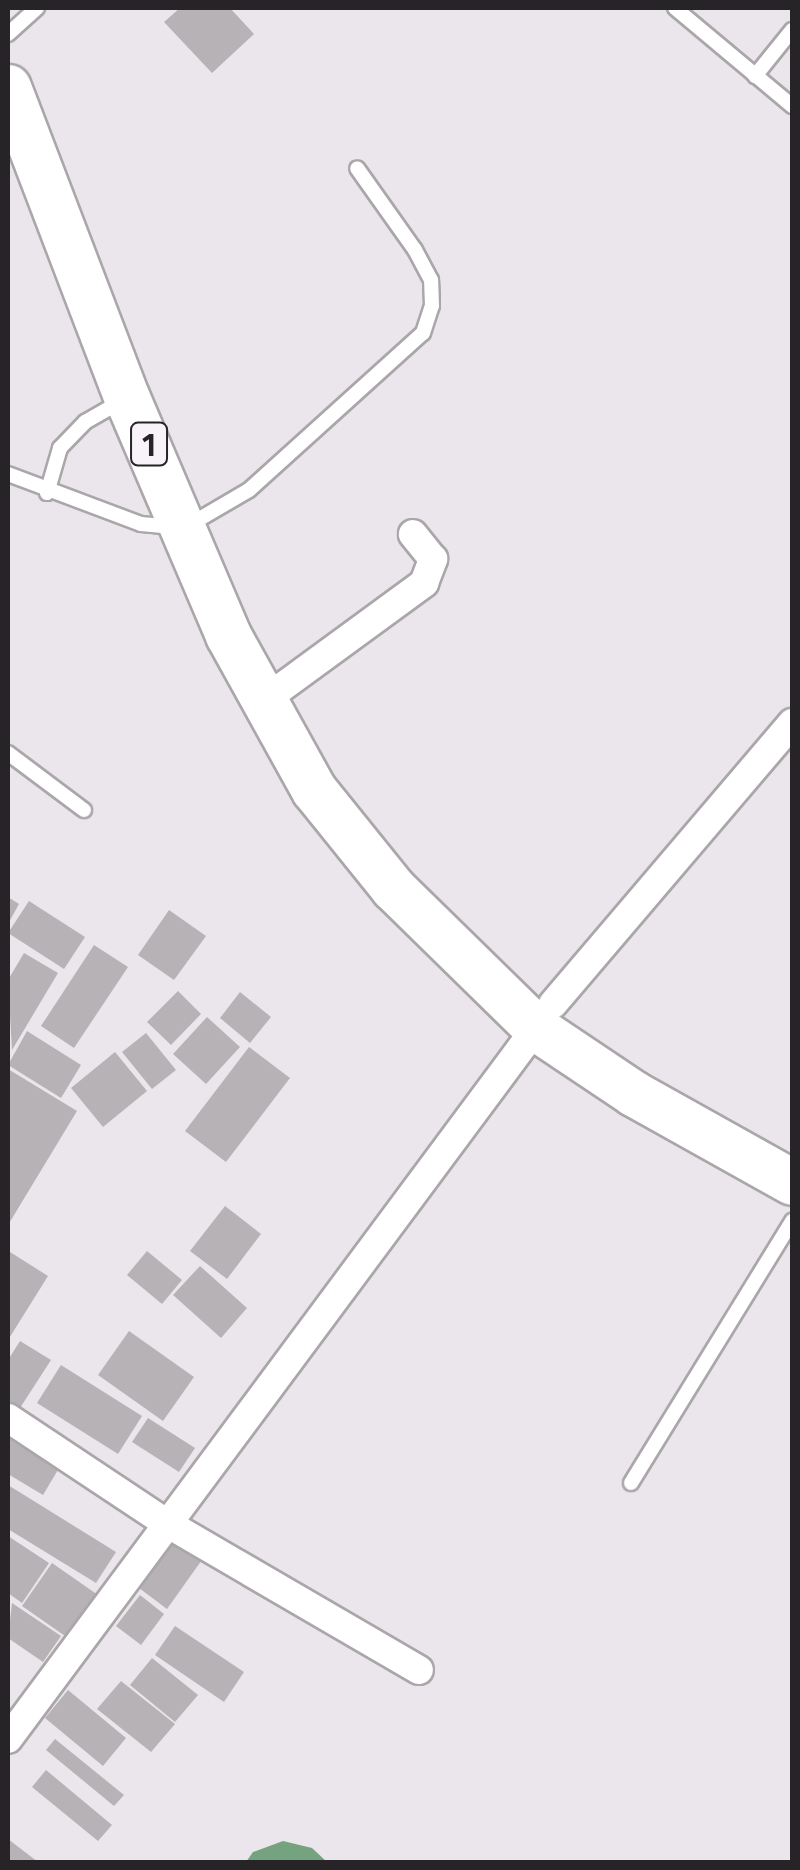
<!DOCTYPE html>
<style>
body{margin:0}
#map{position:relative;width:800px;height:1870px;overflow:hidden;background:#eae6eb;font-family:"Titillium Web",sans-serif}
div>[style]{position:absolute}
.water>*{inset:0;background:#75a380}
.building>*{inset:0;background:#b6b2b6}
.roads{filter:drop-shadow(2px 0 #aaa6aa) drop-shadow(-2px 0 #aaa6aa) drop-shadow(0 2px #aaa6aa) drop-shadow(0 -2px #aaa6aa)}
.service>*{height:14px;margin:-7px;padding:0 7px;transform-origin:7px;border-radius:7px;background:#fff}
.minor>*{height:28px;margin:-14px;padding:0 14px;transform-origin:14px;border-radius:14px;background:#fff}
.trunk>*{height:45px;margin:-22.5px;padding:0 22.5px;transform-origin:22.5px;border-radius:22.5px;background:#fff}
span{translate:-50% -50%;white-space:nowrap;text-align:center;line-height:1.15;-webkit-text-stroke:10px #f8f3f8;paint-order:stroke}
.shield-label span{padding:2px 8px;background:#f8f3f8;border:2px solid;border-radius:8px;-webkit-text-stroke-width:0}
.shield-label{font-size:32px;color:#262426;font-weight:700}
.frame{position:absolute;inset:0;border:10px solid #262426;pointer-events:none}
</style>
<div id="map">
<div class="water">
<div style="clip-path:polygon(283px 1841px,312px 1848px,327px 1862px,246px 1862px,253px 1852px)"></div>
</div>
<div class="building">
<div style="clip-path:polygon(180px 8px,230px 8px,254px 34px,212px 73px,164px 22px)"></div>
<div style="clip-path:polygon(8px 897px,19px 904px,8px 924px)"></div>
<div style="clip-path:polygon(29px 901px,85px 937px,64px 969px,8px 933px)"></div>
<div style="clip-path:polygon(169px 910px,206px 936px,174px 980px,138px 955px)"></div>
<div style="clip-path:polygon(94px 945px,128px 967px,74px 1048px,41px 1026px)"></div>
<div style="clip-path:polygon(24px 953px,58px 973px,12px 1050px,8px 980px)"></div>
<div style="clip-path:polygon(178px 991px,201px 1014px,171px 1045px,147px 1022px)"></div>
<div style="clip-path:polygon(240px 992px,271px 1017px,250px 1043px,220px 1018px)"></div>
<div style="clip-path:polygon(207px 1017px,240px 1047px,206px 1084px,173px 1054px)"></div>
<div style="clip-path:polygon(27px 1031px,81px 1065px,61px 1098px,8px 1065px)"></div>
<div style="clip-path:polygon(146px 1033px,176px 1070px,152px 1089px,122px 1052px)"></div>
<div style="clip-path:polygon(249px 1047px,290px 1078px,226px 1162px,185px 1131px)"></div>
<div style="clip-path:polygon(115px 1052px,147px 1091px,103px 1127px,71px 1088px)"></div>
<div style="clip-path:polygon(8px 1069px,77px 1111px,8px 1225px)"></div>
<div style="clip-path:polygon(225px 1206px,261px 1234px,227px 1279px,190px 1251px)"></div>
<div style="clip-path:polygon(147px 1251px,182px 1280px,162px 1304px,127px 1275px)"></div>
<div style="clip-path:polygon(10px 1252px,48px 1276px,8px 1340px,8px 1257px)"></div>
<div style="clip-path:polygon(200px 1266px,247px 1308px,221px 1338px,173px 1295px)"></div>
<div style="clip-path:polygon(129px 1331px,194px 1377px,163px 1421px,98px 1375px)"></div>
<div style="clip-path:polygon(20px 1341px,51px 1360px,20px 1408px,8px 1400px,8px 1360px)"></div>
<div style="clip-path:polygon(61px 1365px,142px 1416px,118px 1454px,37px 1403px)"></div>
<div style="clip-path:polygon(148px 1418px,195px 1448px,179px 1472px,132px 1442px)"></div>
<div style="clip-path:polygon(8px 1423px,65px 1458px,43px 1495px,8px 1474px)"></div>
<div style="clip-path:polygon(8px 1485px,116px 1552px,96px 1583px,8px 1529px)"></div>
<div style="clip-path:polygon(8px 1536px,49px 1563px,22px 1603px,8px 1593px)"></div>
<div style="clip-path:polygon(176px 1538px,204px 1557px,167px 1609px,139px 1588px)"></div>
<div style="clip-path:polygon(52px 1563px,98px 1595px,68px 1638px,22px 1606px)"></div>
<div style="clip-path:polygon(140px 1595px,164px 1614px,141px 1645px,116px 1626px)"></div>
<div style="clip-path:polygon(12px 1603px,61px 1636px,43px 1662px,8px 1638px)"></div>
<div style="clip-path:polygon(175px 1626px,244px 1672px,224px 1702px,155px 1655px)"></div>
<div style="clip-path:polygon(152px 1658px,198px 1695px,175px 1722px,130px 1685px)"></div>
<div style="clip-path:polygon(121px 1681px,175px 1724px,151px 1752px,97px 1709px)"></div>
<div style="clip-path:polygon(68px 1690px,126px 1738px,103px 1766px,45px 1718px)"></div>
<div style="clip-path:polygon(55px 1739px,124px 1795px,114px 1806px,46px 1750px)"></div>
<div style="clip-path:polygon(46px 1770px,112px 1825px,98px 1841px,32px 1787px)"></div>
<div style="clip-path:polygon(8px 1839px,38px 1862px,8px 1862px)"></div>
</div>
<div class="roads">
<div class="service">
<div style="left:675px;top:8px;width:153px;rotate:39.9deg"></div>
<div style="left:8px;top:34px;width:39px;rotate:-42deg"></div>
<div style="left:755px;top:76px;width:59px;rotate:-51.2deg"></div>
<div style="left:8px;top:474px;width:142px;rotate:20.6deg"></div>
<div style="left:141px;top:524px;width:43px;rotate:5.3deg"></div>
<div style="left:184px;top:528px;width:75px;rotate:-30.3deg"></div>
<div style="left:249px;top:490px;width:234px;rotate:-42.1deg"></div>
<div style="left:423px;top:333px;width:28px;rotate:-72deg"></div>
<div style="left:432px;top:306px;width:26px;rotate:-92deg"></div>
<div style="left:431px;top:280px;width:34px;rotate:-118deg"></div>
<div style="left:415px;top:250px;width:100px;rotate:-125.3deg"></div>
<div style="left:47px;top:493px;width:47px;rotate:-73.9deg"></div>
<div style="left:60px;top:448px;width:36px;rotate:-46deg"></div>
<div style="left:85px;top:422px;width:40px;rotate:-29.7deg"></div>
<div style="left:8px;top:753px;width:95px;rotate:36.9deg"></div>
<div style="left:631px;top:1483px;width:308px;rotate:-58.4deg"></div>
</div>
<div class="minor">
<div style="left:263px;top:701px;width:200px;rotate:-36.2deg"></div>
<div style="left:424px;top:583px;width:26px;rotate:-69deg"></div>
<div style="left:433px;top:559px;width:32px;rotate:-129deg"></div>
<div style="left:553px;top:1004px;width:369px;rotate:-49.6deg"></div>
<div style="left:8px;top:1418px;width:186px;rotate:33.6deg"></div>
<div style="left:163px;top:1521px;width:296px;rotate:30.2deg"></div>
<div style="left:8px;top:1739px;width:886px;rotate:-53.4deg"></div>
</div>
<div class="trunk">
<div style="left:8px;top:87px;width:333px;rotate:69.1deg"></div>
<div style="left:127px;top:398px;width:258px;rotate:66.9deg"></div>
<div style="left:228px;top:635px;width:177px;rotate:61deg"></div>
<div style="left:314px;top:790px;width:126px;rotate:51.1deg"></div>
<div style="left:393px;top:888px;width:200px;rotate:44.4deg"></div>
<div style="left:536px;top:1028px;width:117px;rotate:33.8deg"></div>
<div style="left:633px;top:1093px;width:182px;rotate:29.2deg"></div>
</div>
</div>
<div class="shield-label">
<span style="left:149px;top:444px">1</span>
</div>
<div class="frame"></div>
</div>
